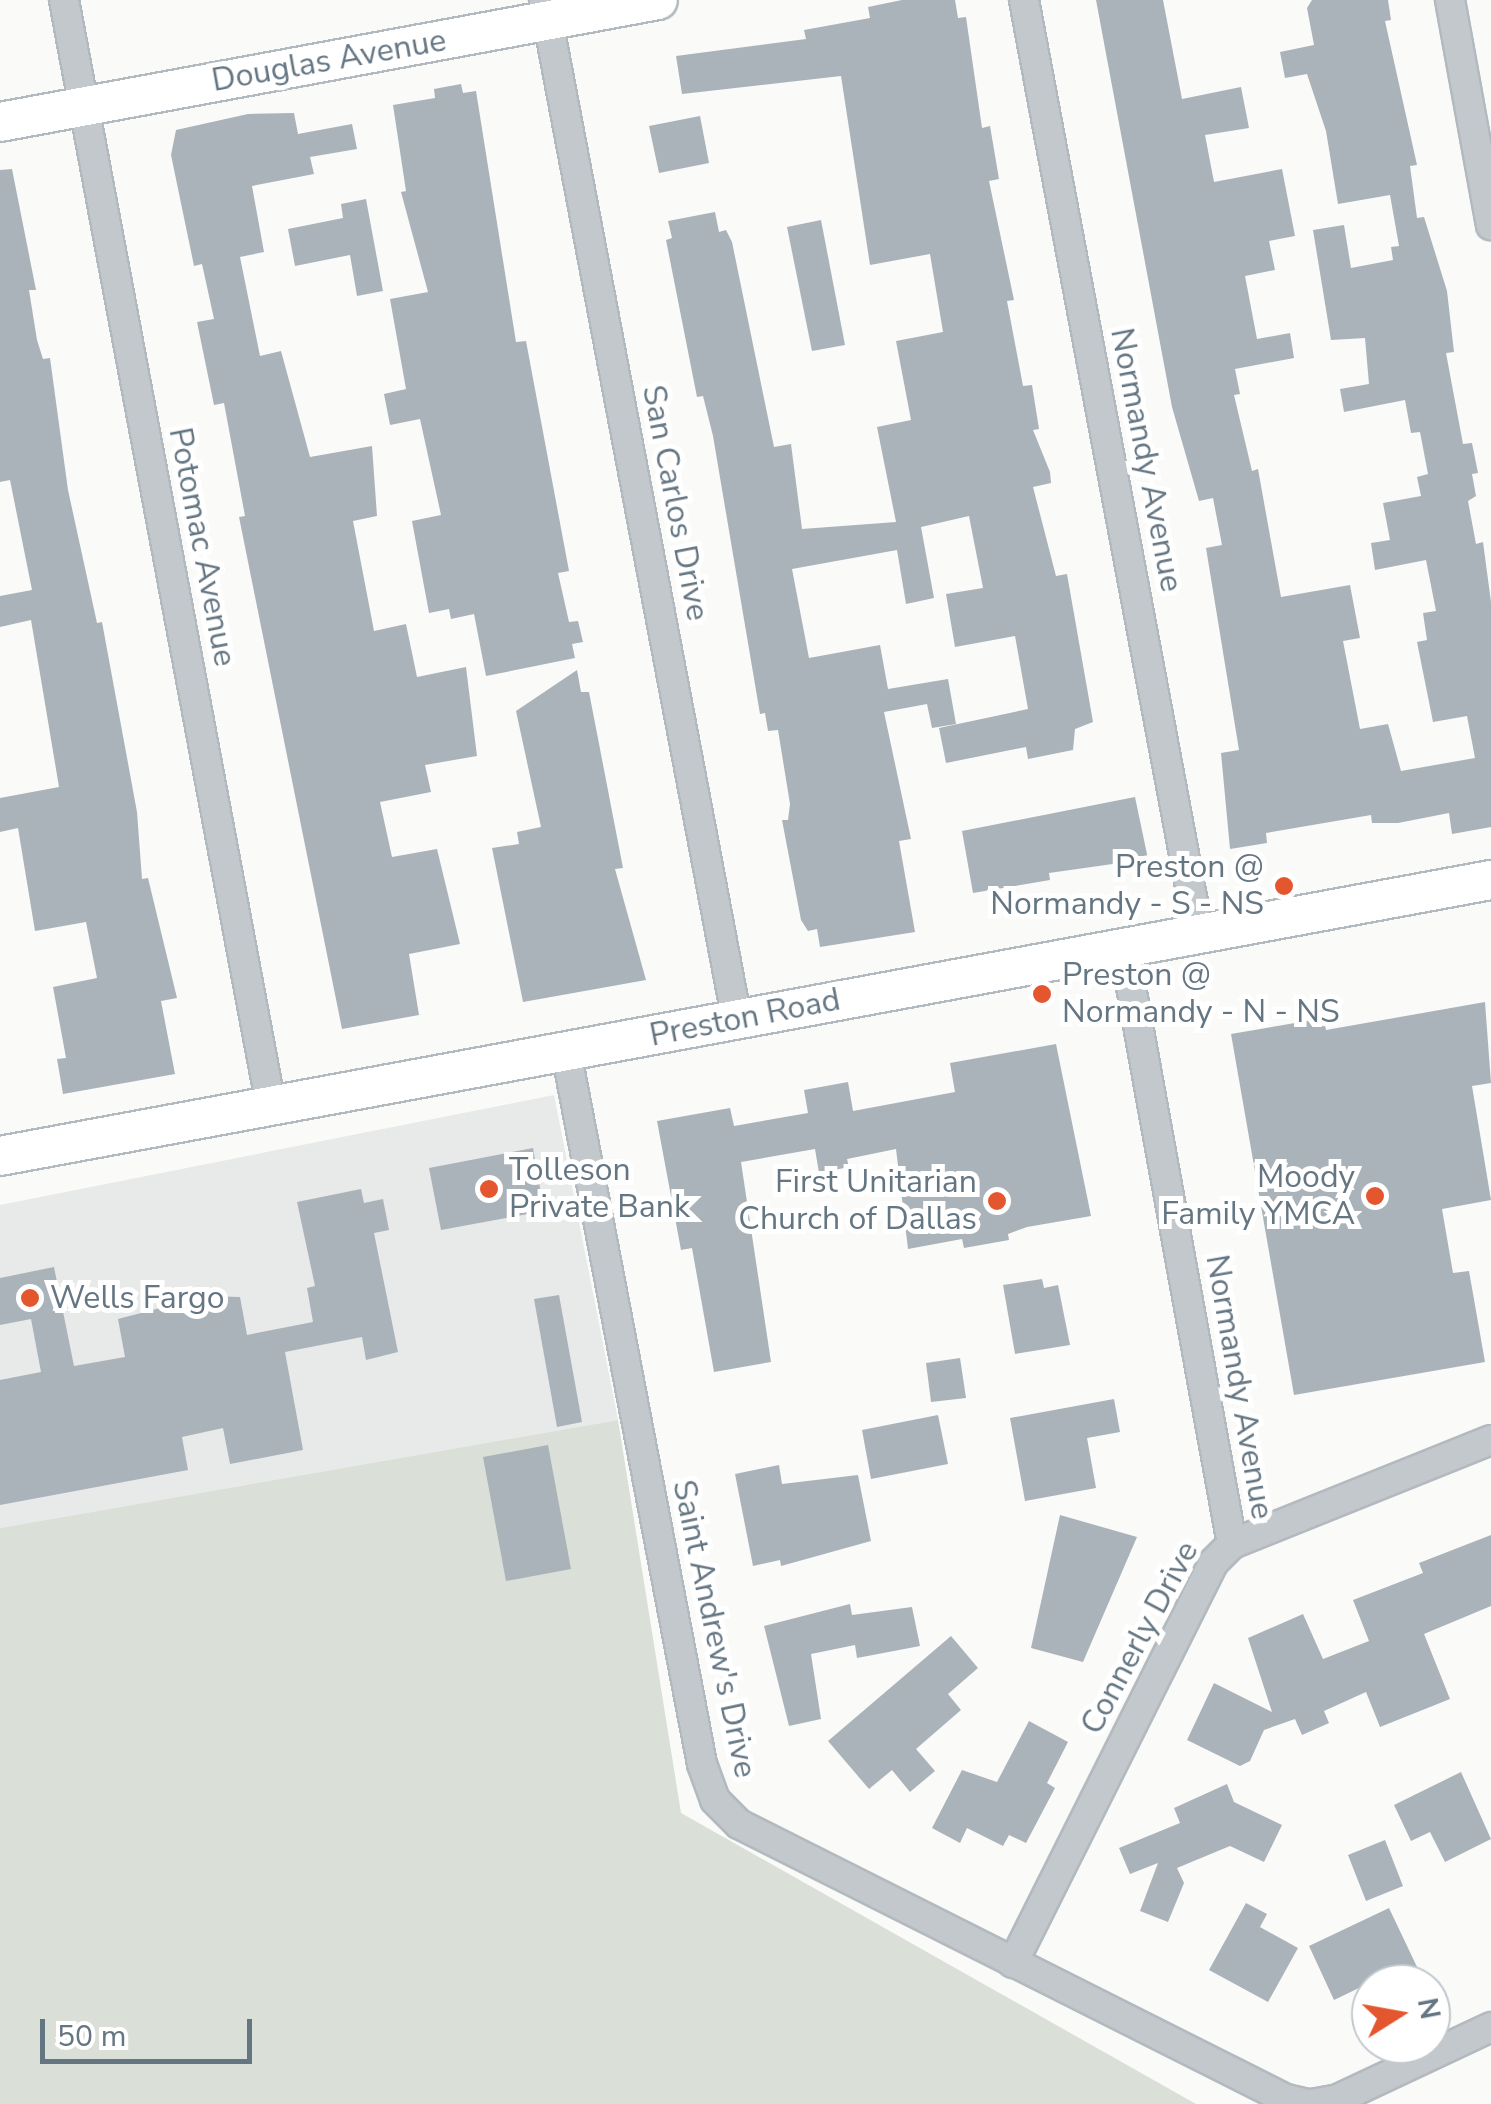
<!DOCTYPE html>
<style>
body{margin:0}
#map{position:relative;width:1491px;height:2104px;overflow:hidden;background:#fafaf8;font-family:"Nunito Sans",sans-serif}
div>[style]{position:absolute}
.built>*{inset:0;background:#e8e9e9}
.green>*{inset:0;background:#dadfd7}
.building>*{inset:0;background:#aab3b9}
.roads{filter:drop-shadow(2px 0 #b3babf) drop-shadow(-2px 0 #b3babf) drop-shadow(0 2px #b3babf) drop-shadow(0 -2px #b3babf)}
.street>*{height:28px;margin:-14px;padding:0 14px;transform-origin:14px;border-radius:14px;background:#c3c8cc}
.secondary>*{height:38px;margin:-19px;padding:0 19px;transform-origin:19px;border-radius:19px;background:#fff}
.dots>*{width:28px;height:28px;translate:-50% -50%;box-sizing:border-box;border:5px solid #fff;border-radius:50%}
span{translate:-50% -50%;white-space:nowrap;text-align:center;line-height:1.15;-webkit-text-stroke:10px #fff;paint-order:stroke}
.street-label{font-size:32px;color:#657683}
.poi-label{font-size:32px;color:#657683}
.right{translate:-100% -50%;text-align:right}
.left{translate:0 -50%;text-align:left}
.north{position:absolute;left:1351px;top:1964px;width:100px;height:100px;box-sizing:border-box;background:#fff;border:2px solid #c1c8cd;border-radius:50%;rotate:79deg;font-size:28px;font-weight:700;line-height:40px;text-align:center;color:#657683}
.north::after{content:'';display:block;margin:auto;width:35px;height:45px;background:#e4572e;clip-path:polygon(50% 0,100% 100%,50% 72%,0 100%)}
.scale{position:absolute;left:40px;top:2019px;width:212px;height:45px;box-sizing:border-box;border:5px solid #657683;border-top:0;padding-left:12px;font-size:30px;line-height:35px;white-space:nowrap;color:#657683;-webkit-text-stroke:8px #fff;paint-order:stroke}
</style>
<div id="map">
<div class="built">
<div style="clip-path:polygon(554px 1095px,618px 1420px,0 1528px,0 1205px)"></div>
</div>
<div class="green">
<div style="clip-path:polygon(618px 1420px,681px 1813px,1196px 2104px,0 2104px,0 1528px)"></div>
</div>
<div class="building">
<div style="clip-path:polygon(902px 0,955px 0,958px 18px,966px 17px,982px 128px,990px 126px,999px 179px,989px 181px,1014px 300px,1007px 301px,1023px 386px,1032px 385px,1039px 429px,1033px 430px,1050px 472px,1051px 483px,1033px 487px,1056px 576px,1067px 574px,1093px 722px,1075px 729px,1073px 750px,1028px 759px,1026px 747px,946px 763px,939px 728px,1028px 709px,1015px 636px,955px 647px,946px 594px,983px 588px,969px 516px,921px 527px,934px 598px,906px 604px,897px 550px,792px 569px,809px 658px,880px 645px,888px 689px,948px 679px,956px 724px,932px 728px,927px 704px,884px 712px,911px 839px,899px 841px,915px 932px,820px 947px,817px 929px,808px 931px,801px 920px,782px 820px,788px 820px,790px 804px,778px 730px,768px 731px,765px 713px,760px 714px,713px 436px,703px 396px,697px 397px,666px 240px,672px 238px,668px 221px,715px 212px,719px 232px,726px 230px,732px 242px,774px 447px,791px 444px,802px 529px,896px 522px,877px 427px,911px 420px,896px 341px,943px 332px,930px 254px,870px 265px,841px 76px,682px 94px,676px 56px,806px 39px,804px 30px,870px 18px,868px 7px)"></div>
<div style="clip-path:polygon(1096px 0,1163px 0,1182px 99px,1241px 87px,1249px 128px,1205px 135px,1214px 182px,1282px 169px,1295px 236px,1269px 241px,1275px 270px,1245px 276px,1257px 339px,1290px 333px,1294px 358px,1235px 369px,1240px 394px,1234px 395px,1252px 471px,1258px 469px,1281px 597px,1350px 585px,1360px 638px,1343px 641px,1360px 729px,1388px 724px,1401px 771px,1475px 758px,1467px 716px,1433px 722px,1417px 642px,1427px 640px,1423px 613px,1436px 611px,1426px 560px,1375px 570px,1371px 543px,1390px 540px,1383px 503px,1421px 496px,1417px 477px,1428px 474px,1420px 432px,1411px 433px,1405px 400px,1344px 412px,1340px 389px,1369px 384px,1365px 338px,1331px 340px,1313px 230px,1344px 225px,1351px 268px,1393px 260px,1391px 247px,1399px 246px,1390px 195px,1338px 204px,1326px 131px,1307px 74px,1285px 78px,1280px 52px,1314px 45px,1307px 8px,1312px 0,1388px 0,1391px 20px,1385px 21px,1417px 165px,1410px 166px,1417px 218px,1424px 217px,1447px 291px,1454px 352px,1446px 353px,1463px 444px,1472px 443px,1478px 473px,1472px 474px,1476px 496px,1468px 501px,1476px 544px,1483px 542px,1491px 602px,1491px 827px,1452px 834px,1449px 813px,1398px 823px,1372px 823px,1371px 815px,1266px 833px,1267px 843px,1230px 849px,1221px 753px,1239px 750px,1206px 548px,1222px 545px,1213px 498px,1199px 501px,1172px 407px)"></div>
<div style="clip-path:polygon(461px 84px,463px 93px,476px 91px,516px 342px,526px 341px,569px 571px,558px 573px,569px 622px,578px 621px,583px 642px,572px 644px,575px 658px,486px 676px,474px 614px,451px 619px,449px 609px,429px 613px,412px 521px,441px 515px,420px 419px,390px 425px,384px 394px,406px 389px,390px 299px,428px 292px,401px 192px,406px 191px,393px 105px,435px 98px,434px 89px)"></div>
<div style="clip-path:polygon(294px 113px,298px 134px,352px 124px,357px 149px,310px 157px,314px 174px,252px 186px,264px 252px,240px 257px,260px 356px,281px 351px,310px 457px,372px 446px,377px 516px,353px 521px,374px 631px,406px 624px,417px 677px,466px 667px,477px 756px,425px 765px,431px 792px,380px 802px,392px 857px,437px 849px,460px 944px,409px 954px,419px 1015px,342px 1029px,239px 517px,245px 516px,224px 403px,214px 405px,197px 322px,214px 319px,202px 264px,194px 266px,171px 155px,176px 130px,248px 114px)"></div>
<div style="clip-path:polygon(700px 116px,709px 163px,659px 173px,649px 126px)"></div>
<div style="clip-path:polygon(12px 169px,36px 290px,29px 290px,37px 340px,43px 359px,50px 358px,68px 490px,97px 623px,102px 622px,137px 812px,142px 879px,148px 878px,177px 998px,161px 1001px,175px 1074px,63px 1094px,57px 1059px,66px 1058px,53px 987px,97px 978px,86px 922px,35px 931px,18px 828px,0 832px,0 798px,59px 787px,31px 620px,0 627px,0 596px,32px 590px,10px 480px,0 482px,0 170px)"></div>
<div style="clip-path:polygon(366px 199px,383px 291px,357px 296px,350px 255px,295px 266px,288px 229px,343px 218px,341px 204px)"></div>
<div style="clip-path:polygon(821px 220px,845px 345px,812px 351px,787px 227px)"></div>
<div style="clip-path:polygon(577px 670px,581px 692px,589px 692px,623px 868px,615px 869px,646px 980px,523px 1002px,492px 848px,519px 844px,517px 832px,541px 827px,516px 711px)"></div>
<div style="clip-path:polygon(1135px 797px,1148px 859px,1049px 873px,1050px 880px,973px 893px,962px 831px)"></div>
<div style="clip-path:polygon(1485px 1002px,1491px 1083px,1472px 1086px,1491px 1200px,1442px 1209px,1453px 1273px,1469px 1271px,1485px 1362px,1294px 1395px,1231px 1034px,1324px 1018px,1326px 1030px)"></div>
<div style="clip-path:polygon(1056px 1044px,1091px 1216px,1027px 1227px,1008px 1234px,1009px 1240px,964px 1248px,962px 1239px,908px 1249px,896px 1149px,847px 1159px,849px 1167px,819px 1173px,815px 1149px,741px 1162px,771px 1362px,714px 1372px,692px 1248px,681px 1250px,657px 1121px,730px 1108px,734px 1126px,808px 1113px,804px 1090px,848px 1082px,853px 1111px,955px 1092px,950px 1063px)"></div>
<div style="clip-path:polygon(533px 1148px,544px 1211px,441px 1230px,429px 1168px)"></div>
<div style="clip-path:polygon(361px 1189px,364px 1203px,383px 1199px,389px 1230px,374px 1233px,398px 1352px,366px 1360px,362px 1337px,285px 1352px,303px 1450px,230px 1464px,223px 1428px,182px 1437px,188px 1470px,0 1505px,0 1380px,41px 1372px,31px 1319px,0 1325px,0 1278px,54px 1267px,74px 1366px,125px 1357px,118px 1319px,206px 1296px,240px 1297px,247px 1335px,313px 1322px,307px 1288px,315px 1286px,297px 1202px)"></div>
<div style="clip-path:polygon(1042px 1279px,1044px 1288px,1058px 1285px,1070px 1345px,1015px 1354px,1003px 1285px)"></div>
<div style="clip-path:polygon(559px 1295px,582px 1422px,557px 1427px,534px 1299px)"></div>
<div style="clip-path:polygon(960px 1358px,966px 1398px,931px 1402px,926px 1363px)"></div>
<div style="clip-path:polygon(1114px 1399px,1120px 1432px,1087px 1438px,1096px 1488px,1025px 1501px,1010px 1418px)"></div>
<div style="clip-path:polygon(938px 1415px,948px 1464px,871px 1479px,862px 1430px)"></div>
<div style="clip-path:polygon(548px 1445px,571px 1569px,506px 1581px,483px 1457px)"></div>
<div style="clip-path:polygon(779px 1465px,782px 1484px,858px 1475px,871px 1541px,781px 1566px,780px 1560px,753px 1566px,735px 1474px)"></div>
<div style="clip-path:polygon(1060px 1515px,1137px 1537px,1083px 1662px,1031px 1648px)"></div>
<div style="clip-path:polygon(1491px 1535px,1491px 1606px,1424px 1634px,1450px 1699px,1380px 1727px,1366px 1692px,1324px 1711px,1329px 1723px,1302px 1735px,1295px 1719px,1264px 1730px,1250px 1761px,1240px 1766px,1187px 1740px,1214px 1683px,1272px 1712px,1248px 1638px,1303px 1614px,1323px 1659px,1369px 1641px,1353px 1600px,1423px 1573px,1419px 1563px)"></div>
<div style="clip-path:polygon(850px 1604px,852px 1615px,912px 1607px,920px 1646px,857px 1658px,855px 1645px,811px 1654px,821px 1719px,789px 1726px,764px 1626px)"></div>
<div style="clip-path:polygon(951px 1636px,978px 1668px,948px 1694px,961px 1710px,916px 1749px,935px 1771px,910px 1792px,892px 1770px,869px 1789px,828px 1741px)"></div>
<div style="clip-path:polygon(1029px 1721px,1068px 1742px,1047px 1783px,1055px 1788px,1026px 1843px,1009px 1835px,1003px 1846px,967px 1828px,960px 1843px,932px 1828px,962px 1770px,997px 1782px)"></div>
<div style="clip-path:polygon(1461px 1772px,1491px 1839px,1445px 1862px,1430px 1832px,1411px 1841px,1394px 1805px)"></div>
<div style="clip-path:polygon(1227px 1784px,1234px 1802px,1282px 1825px,1264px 1862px,1230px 1846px,1177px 1868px,1184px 1883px,1168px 1922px,1140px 1911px,1158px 1863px,1130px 1874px,1119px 1848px,1180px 1823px,1174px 1808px)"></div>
<div style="clip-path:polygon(1385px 1840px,1403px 1886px,1366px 1901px,1348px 1855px)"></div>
<div style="clip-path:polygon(1246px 1903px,1267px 1914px,1260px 1927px,1298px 1948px,1268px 2002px,1209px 1970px)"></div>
<div style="clip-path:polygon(1389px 1908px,1418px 1969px,1371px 1984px,1363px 1995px,1359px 1988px,1334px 2000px,1309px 1946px)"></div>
</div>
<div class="roads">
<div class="street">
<div style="left:64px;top:0;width:1125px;rotate:79.4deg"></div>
<div style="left:544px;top:0;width:1038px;rotate:79.29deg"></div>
<div style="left:1024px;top:0;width:950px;rotate:79.39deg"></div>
<div style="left:1450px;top:0;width:229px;rotate:79.7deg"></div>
<div style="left:1124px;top:948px;width:606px;rotate:79.73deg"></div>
<div style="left:566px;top:1051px;width:726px;rotate:79.2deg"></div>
<div style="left:702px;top:1764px;width:38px;rotate:70deg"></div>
<div style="left:715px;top:1800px;width:34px;rotate:45deg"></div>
<div style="left:739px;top:1824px;width:612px;rotate:26.69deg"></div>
<div style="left:1286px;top:2099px;width:23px;rotate:13deg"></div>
<div style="left:1013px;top:1963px;width:447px;rotate:-63.4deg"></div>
<div style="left:1213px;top:1563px;width:27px;rotate:-45deg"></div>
<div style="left:1232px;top:1544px;width:279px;rotate:-21.9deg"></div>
<div style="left:1311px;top:2104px;width:27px;rotate:-10deg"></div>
<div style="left:1338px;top:2099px;width:169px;rotate:-25.2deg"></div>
</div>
<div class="secondary">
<div style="left:0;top:122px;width:669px;rotate:-10.5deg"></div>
<div style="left:0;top:1156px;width:1516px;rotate:-10.49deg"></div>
</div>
</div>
<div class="dots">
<div style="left:1284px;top:886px;background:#e4572e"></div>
<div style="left:1042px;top:994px;background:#e4572e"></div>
<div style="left:489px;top:1189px;background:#e4572e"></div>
<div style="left:1375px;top:1196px;background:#e4572e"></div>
<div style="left:997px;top:1201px;background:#e4572e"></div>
<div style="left:30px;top:1298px;background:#e4572e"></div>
</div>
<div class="street-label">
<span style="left:329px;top:61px;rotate:-10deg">Douglas Avenue</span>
<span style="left:1146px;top:460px;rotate:79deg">Normandy Avenue</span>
<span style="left:675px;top:503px;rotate:79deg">San Carlos Drive</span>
<span style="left:202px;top:547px;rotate:79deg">Potomac Avenue</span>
<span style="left:745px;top:1018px;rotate:-11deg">Preston Road</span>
<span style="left:1239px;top:1387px;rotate:80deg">Normandy Avenue</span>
<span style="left:714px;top:1629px;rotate:78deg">Saint Andrew's Drive</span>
<span style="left:1140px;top:1638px;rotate:-62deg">Connerly Drive</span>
</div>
<div class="poi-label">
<span class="right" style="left:1264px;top:886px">Preston @<br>Normandy - S - NS</span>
<span class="left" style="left:1062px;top:994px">Preston @<br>Normandy - N - NS</span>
<span class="left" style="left:509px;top:1189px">Tolleson<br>Private Bank</span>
<span class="right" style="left:1355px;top:1196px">Moody<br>Family YMCA</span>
<span class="right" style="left:977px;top:1201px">First Unitarian<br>Church of Dallas</span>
<span class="left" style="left:50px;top:1298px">Wells Fargo</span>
</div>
<div class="north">N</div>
<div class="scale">50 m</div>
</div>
